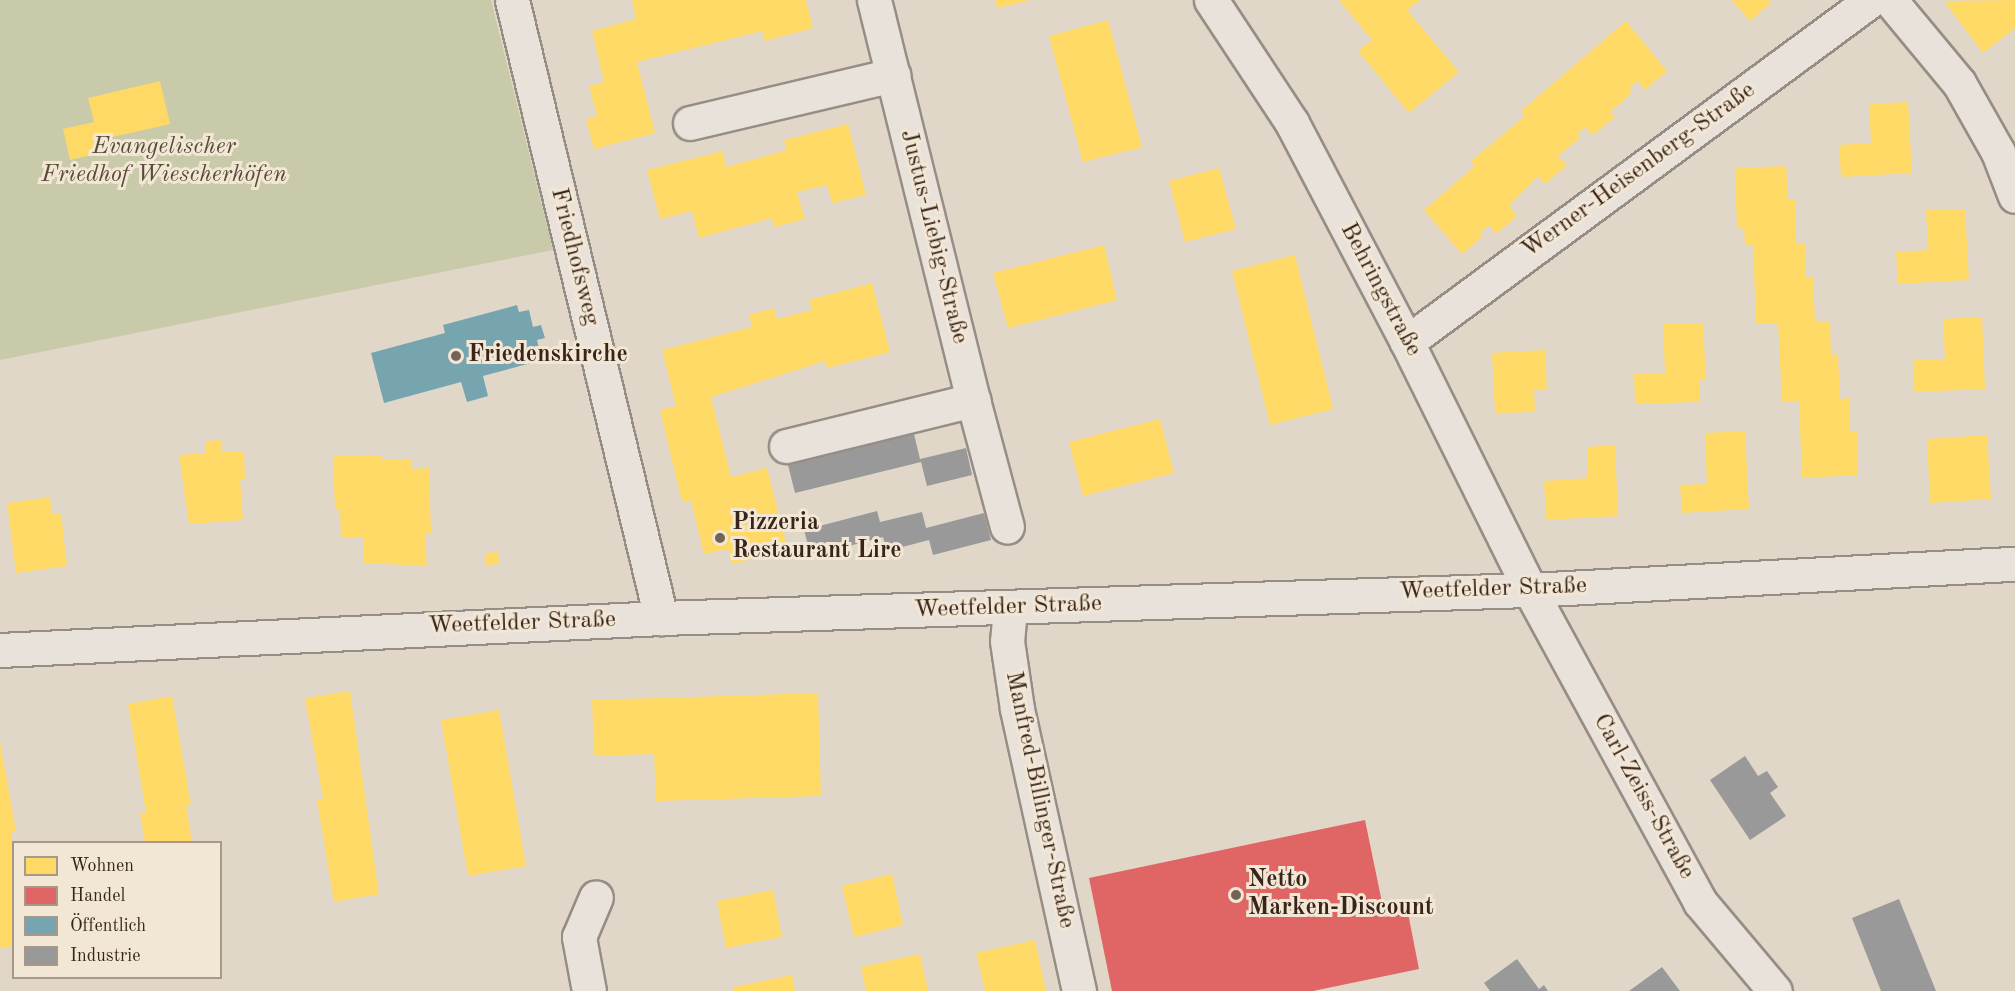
<!DOCTYPE html>
<meta charset="utf-8">
<style>
body{margin:0}
#map{position:relative;width:2015px;height:991px;overflow:hidden;background:#e0d7c8;font-family:"Old Standard TT",serif}
div>[style]{position:absolute}
.green>*{inset:0;background:#c9caaa}
.homes>*{inset:0;background:#ffd966}
.shops>*{inset:0;background:#e06666}
.public>*{inset:0;background:#76a5af}
.industry>*{inset:0;background:#999}
.roads{filter:drop-shadow(2px 0 #968e85) drop-shadow(-2px 0 #968e85) drop-shadow(0 2px #968e85) drop-shadow(0 -2px #968e85)}
.street>*{height:33px;margin:-16.5px;padding:0 16.5px;transform-origin:16.5px;border-radius:16.5px;background:#e8e2db}
.secondary>*{height:33px;margin:-16.5px;padding:0 16.5px;transform-origin:16.5px;border-radius:16.5px;background:#e8e2db}
.dots>*{width:16px;height:16px;translate:-50% -50%;box-sizing:border-box;border:3px solid #f2e6d5;border-radius:50%}
span{translate:-50% -50%;white-space:nowrap;text-align:center;line-height:1.15;-webkit-text-stroke:6px #f2e6d5;paint-order:stroke}
.park-label{font-size:24px;color:#584b38;font-style:italic}
.street-label{font-size:24px;color:#38241a}
.poi-label{font-size:24px;color:#38241a;font-weight:700}
.left{translate:0 -50%;text-align:left}
.legend{position:absolute;left:12px;top:841px;width:210px;height:138px;box-sizing:border-box;background:#f2e6d5;border:2px solid #a8988a;margin:0;padding:8px 10px;list-style:none;font-size:18px;color:#38241a}
.legend li{display:flex;align-items:center;gap:12px;height:30px}
.legend b{width:30px;border:2px solid #a8988a}
</style>
<div id="map">
<div class="green">
<div style="clip-path:polygon(0 0,491px 0,553px 250px,0 360px)"></div>
</div>
<div class="homes">
<div style="clip-path:polygon(632px 0,806px 0,813px 28px,765px 41px,762px 31px,637px 62px,655px 133px,594px 149px,586px 119px,597px 116px,589px 86px,604px 82px,592px 31px,636px 19px)"></div>
<div style="clip-path:polygon(995px 0,1027px 0,1027px 1px,997px 8px)"></div>
<div style="clip-path:polygon(1339px 0,1420px 0,1407px 10px,1459px 72px,1409px 113px,1358px 51px,1372px 40px)"></div>
<div style="clip-path:polygon(1732px 0,1768px 0,1771px 3px,1750px 21px)"></div>
<div style="clip-path:polygon(2015px 0,2015px 28px,1983px 53px,1944px 1px)"></div>
<div style="clip-path:polygon(1108px 20px,1142px 147px,1083px 162px,1049px 36px)"></div>
<div style="clip-path:polygon(1626px 21px,1667px 71px,1645px 90px,1638px 81px,1629px 89px,1632px 93px,1610px 112px,1615px 117px,1593px 135px,1585px 127px,1577px 134px,1580px 138px,1558px 156px,1567px 165px,1545px 184px,1538px 176px,1509px 206px,1517px 216px,1496px 234px,1489px 225px,1480px 233px,1483px 236px,1462px 254px,1424px 210px,1475px 166px,1471px 161px,1525px 116px,1521px 111px)"></div>
<div style="clip-path:polygon(160px 81px,170px 124px,108px 138px,111px 150px,70px 160px,63px 129px,94px 122px,88px 98px)"></div>
<div style="clip-path:polygon(1908px 102px,1912px 173px,1841px 177px,1839px 145px,1871px 143px,1869px 104px)"></div>
<div style="clip-path:polygon(848px 124px,866px 195px,832px 203px,827px 185px,797px 192px,805px 219px,774px 227px,772px 218px,699px 238px,692px 211px,660px 219px,647px 170px,723px 151px,726px 167px,787px 150px,784px 140px)"></div>
<div style="clip-path:polygon(1786px 166px,1788px 199px,1795px 199px,1796px 243px,1805px 243px,1806px 277px,1813px 277px,1815px 321px,1830px 321px,1831px 355px,1838px 354px,1840px 399px,1849px 398px,1850px 432px,1857px 432px,1858px 475px,1802px 478px,1799px 401px,1782px 401px,1778px 323px,1756px 323px,1753px 245px,1745px 245px,1744px 228px,1737px 229px,1735px 168px)"></div>
<div style="clip-path:polygon(1219px 168px,1236px 229px,1185px 242px,1169px 181px)"></div>
<div style="clip-path:polygon(1965px 209px,1969px 280px,1898px 284px,1896px 252px,1928px 250px,1926px 210px)"></div>
<div style="clip-path:polygon(1104px 245px,1117px 300px,1008px 328px,993px 273px)"></div>
<div style="clip-path:polygon(1295px 255px,1333px 409px,1270px 425px,1232px 271px)"></div>
<div style="clip-path:polygon(872px 283px,890px 352px,827px 368px,825px 361px,711px 397px,731px 477px,767px 468px,788px 550px,732px 564px,728px 549px,704px 554px,691px 500px,682px 502px,660px 410px,676px 406px,662px 350px,752px 327px,749px 315px,774px 308px,777px 319px,812px 310px,809px 300px)"></div>
<div style="clip-path:polygon(1982px 317px,1985px 389px,1914px 392px,1913px 360px,1945px 359px,1943px 319px)"></div>
<div style="clip-path:polygon(1703px 323px,1706px 379px,1700px 380px,1700px 402px,1635px 404px,1634px 374px,1665px 373px,1663px 324px)"></div>
<div style="clip-path:polygon(1545px 350px,1547px 390px,1534px 390px,1535px 412px,1495px 413px,1492px 353px)"></div>
<div style="clip-path:polygon(1160px 419px,1174px 473px,1083px 496px,1069px 442px)"></div>
<div style="clip-path:polygon(1745px 431px,1749px 509px,1682px 513px,1680px 485px,1707px 484px,1705px 433px)"></div>
<div style="clip-path:polygon(1987px 435px,1991px 499px,1930px 503px,1927px 439px)"></div>
<div style="clip-path:polygon(221px 440px,222px 452px,244px 451px,245px 479px,240px 479px,243px 520px,189px 524px,179px 455px,205px 453px,205px 441px)"></div>
<div style="clip-path:polygon(1615px 445px,1618px 516px,1546px 520px,1544px 481px,1588px 478px,1587px 447px)"></div>
<div style="clip-path:polygon(381px 455px,381px 460px,411px 459px,411px 469px,429px 468px,431px 533px,425px 533px,427px 566px,364px 563px,363px 537px,341px 538px,340px 509px,335px 509px,333px 456px)"></div>
<div style="clip-path:polygon(50px 497px,52px 514px,61px 513px,67px 566px,16px 573px,7px 503px)"></div>
<div style="clip-path:polygon(498px 552px,499px 564px,486px 565px,486px 553px)"></div>
<div style="clip-path:polygon(350px 691px,379px 894px,334px 902px,317px 800px,323px 799px,305px 698px)"></div>
<div style="clip-path:polygon(818px 693px,821px 796px,656px 801px,654px 754px,594px 756px,592px 700px)"></div>
<div style="clip-path:polygon(172px 696px,191px 805px,186px 806px,192px 842px,145px 842px,140px 814px,146px 813px,128px 704px)"></div>
<div style="clip-path:polygon(499px 710px,526px 866px,468px 876px,441px 720px)"></div>
<div style="clip-path:polygon(0 742px,16px 831px,12px 832px,14px 946px,0 948px)"></div>
<div style="clip-path:polygon(892px 874px,903px 925px,854px 937px,842px 886px)"></div>
<div style="clip-path:polygon(773px 890px,782px 937px,726px 948px,717px 901px)"></div>
<div style="clip-path:polygon(1035px 940px,1046px 991px,985px 991px,976px 953px)"></div>
<div style="clip-path:polygon(920px 954px,928px 991px,866px 991px,861px 967px)"></div>
<div style="clip-path:polygon(792px 975px,795px 991px,734px 991px,733px 987px)"></div>
</div>
<div class="shops">
<div style="clip-path:polygon(1365px 820px,1385px 917px,1408px 913px,1419px 969px,1313px 991px,1112px 991px,1089px 878px)"></div>
</div>
<div class="public">
<div style="clip-path:polygon(517px 305px,519px 312px,529px 310px,533px 327px,541px 325px,545px 338px,537px 340px,542px 360px,483px 376px,488px 396px,467px 402px,461px 382px,384px 403px,371px 353px,445px 333px,443px 325px)"></div>
</div>
<div class="industry">
<div style="clip-path:polygon(914px 434px,920px 459px,966px 448px,972px 475px,927px 486px,921px 462px,795px 493px,788px 465px)"></div>
<div style="clip-path:polygon(877px 511px,880px 522px,922px 512px,926px 528px,984px 513px,991px 540px,933px 555px,929px 540px,887px 551px,883px 537px,811px 556px,804px 530px)"></div>
<div style="clip-path:polygon(1745px 756px,1758px 776px,1767px 771px,1778px 787px,1770px 793px,1786px 816px,1750px 840px,1710px 780px)"></div>
<div style="clip-path:polygon(1899px 899px,1936px 991px,1881px 991px,1852px 918px)"></div>
<div style="clip-path:polygon(1517px 959px,1539px 989px,1544px 985px,1548px 991px,1490px 991px,1484px 983px)"></div>
<div style="clip-path:polygon(1662px 967px,1680px 991px,1629px 991px)"></div>
</div>
<div class="roads">
<div class="street">
<div style="left:512px;top:0;width:636px;rotate:76.44deg"></div>
<div style="left:1211px;top:0;width:147px;rotate:56.6deg"></div>
<div style="left:1292px;top:123px;width:247px;rotate:62.3deg"></div>
<div style="left:1407px;top:342px;width:277px;rotate:63.6deg"></div>
<div style="left:1530px;top:590px;width:355px;rotate:61.4deg"></div>
<div style="left:1700px;top:902px;width:116px;rotate:49.9deg"></div>
<div style="left:1890px;top:0;width:108px;rotate:50.3deg"></div>
<div style="left:1959px;top:83px;width:79px;rotate:60.5deg"></div>
<div style="left:1998px;top:152px;width:47px;rotate:68.9deg"></div>
<div style="left:690px;top:123px;width:209px;rotate:-13.3deg"></div>
<div style="left:1407px;top:342px;width:576px;rotate:-36.39deg"></div>
<div style="left:973px;top:400px;width:131px;rotate:75deg"></div>
<div style="left:786px;top:446px;width:193px;rotate:-13.8deg"></div>
<div style="left:973px;top:400px;width:412px;rotate:-103.9deg"></div>
<div style="left:1010px;top:608px;width:33px;rotate:95deg"></div>
<div style="left:1007px;top:641px;width:69px;rotate:81.6deg"></div>
<div style="left:1017px;top:709px;width:289px;rotate:77.6deg"></div>
<div style="left:589px;top:991px;width:55px;rotate:-100.5deg"></div>
<div style="left:579px;top:937px;width:43px;rotate:-67deg"></div>
</div>
<div class="secondary">
<div style="left:0;top:650px;width:662px;rotate:-2.77deg"></div>
<div style="left:661px;top:618px;width:869px;rotate:-1.85deg"></div>
<div style="left:1530px;top:590px;width:486px;rotate:-3.1deg"></div>
</div>
</div>
<div class="dots">
<div style="left:456px;top:356px;background:#736357"></div>
<div style="left:720px;top:538px;background:#736357"></div>
<div style="left:1236px;top:895px;background:#736357"></div>
</div>
<div class="park-label">
<span style="left:164px;top:162px">Evangelischer<br>Friedhof Wiescherhöfen</span>
</div>
<div class="street-label">
<span style="left:1639px;top:171px;rotate:-36deg">Werner-Heisenberg-Straße</span>
<span style="left:933px;top:237px;rotate:76deg">Justus-Liebig-Straße</span>
<span style="left:574px;top:257px;rotate:76deg">Friedhofsweg</span>
<span style="left:1380px;top:290px;rotate:62deg">Behringstraße</span>
<span style="left:1493px;top:590px;rotate:-2deg">Weetfelder Straße</span>
<span style="left:1008px;top:608px;rotate:-2deg">Weetfelder Straße</span>
<span style="left:522px;top:624px;rotate:-2deg">Weetfelder Straße</span>
<span style="left:1643px;top:797px;rotate:61deg">Carl-Zeiss-Straße</span>
<span style="left:1039px;top:800px;rotate:78deg">Manfred-Billinger-Straße</span>
</div>
<div class="poi-label">
<span class="left" style="left:468px;top:356px">Friedenskirche</span>
<span class="left" style="left:732px;top:538px">Pizzeria<br>Restaurant Lire</span>
<span class="left" style="left:1248px;top:895px">Netto<br>Marken-Discount</span>
</div>
<ul class="legend">
<li><b style="height:16px;background:#ffd966"></b>Wohnen</li>
<li><b style="height:16px;background:#e06666"></b>Handel</li>
<li><b style="height:16px;background:#76a5af"></b>Öffentlich</li>
<li><b style="height:16px;background:#999"></b>Industrie</li>
</ul>
</div>
